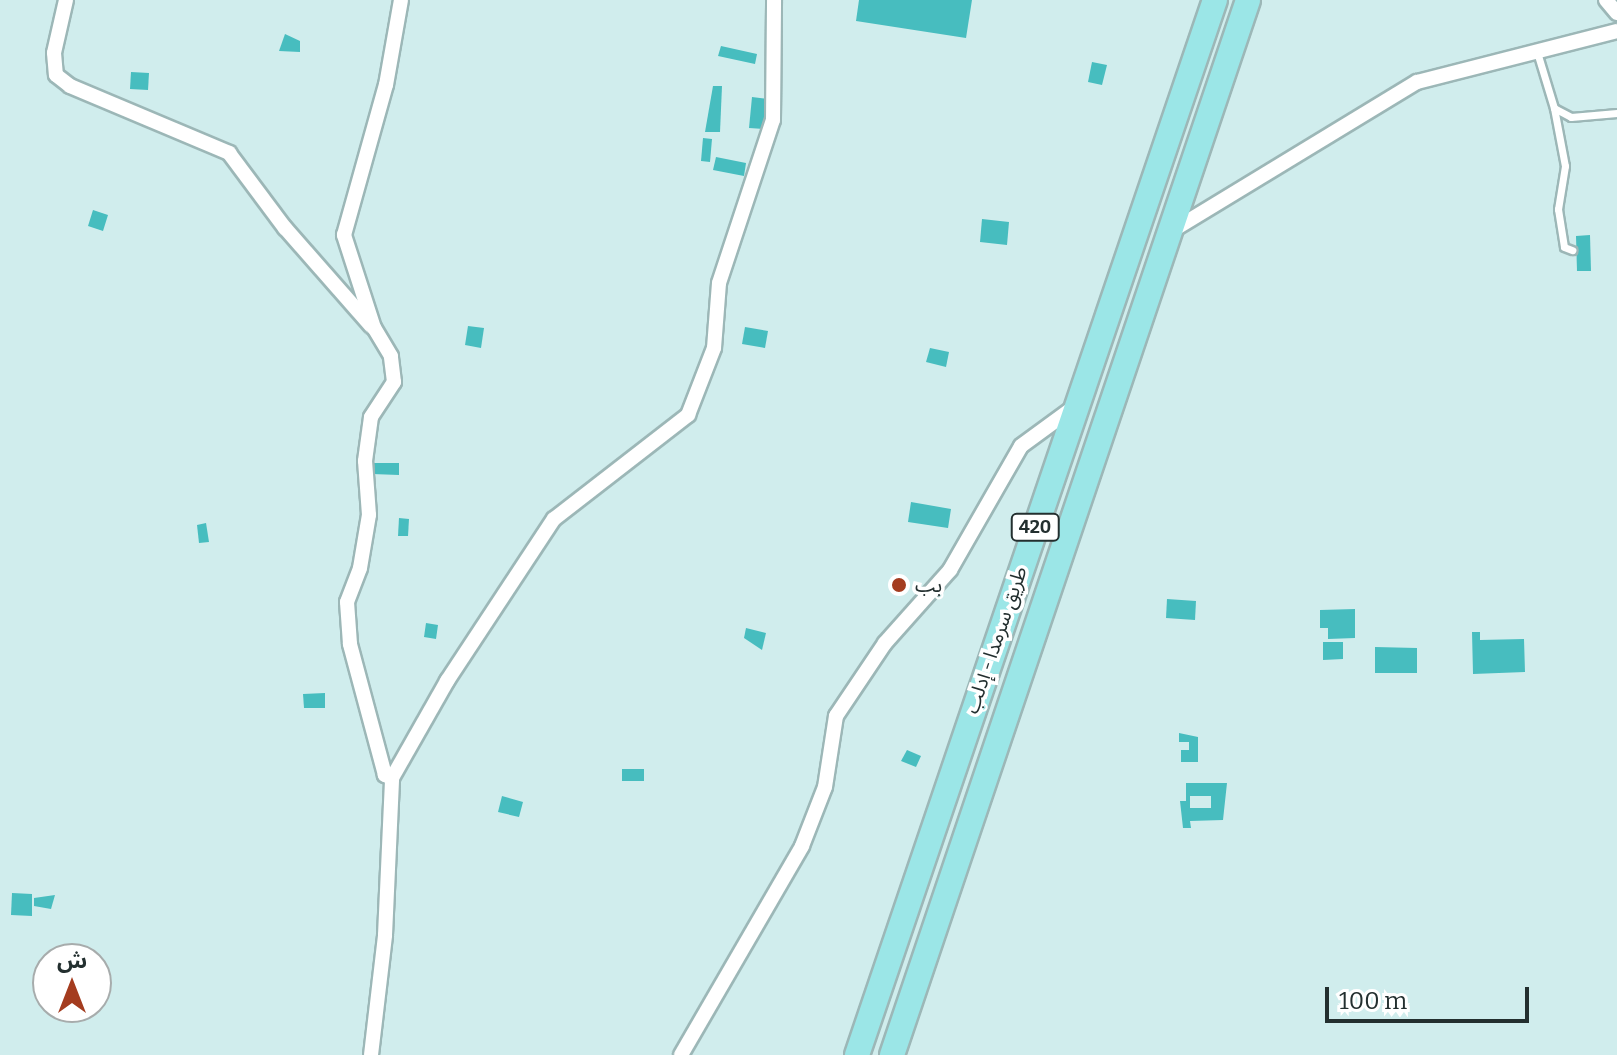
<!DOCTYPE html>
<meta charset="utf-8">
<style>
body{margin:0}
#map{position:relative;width:1617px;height:1055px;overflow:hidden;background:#d0eded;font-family:Bitter,"Noto Sans Arabic",serif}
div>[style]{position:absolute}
.building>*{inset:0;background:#47bdbf}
.roads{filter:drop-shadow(2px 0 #9cb7b7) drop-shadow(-2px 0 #9cb7b7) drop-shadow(0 2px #9cb7b7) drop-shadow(0 -2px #9cb7b7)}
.service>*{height:7px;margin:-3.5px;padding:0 3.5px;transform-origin:3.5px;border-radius:3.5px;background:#fff}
.minor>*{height:14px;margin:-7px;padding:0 7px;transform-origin:7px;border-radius:7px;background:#fff}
.trunk>*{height:24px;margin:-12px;padding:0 12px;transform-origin:12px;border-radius:12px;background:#9be6e7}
.dots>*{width:22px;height:22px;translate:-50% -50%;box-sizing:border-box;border:4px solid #fff;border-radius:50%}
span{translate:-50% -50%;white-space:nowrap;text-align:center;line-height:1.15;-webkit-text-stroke:7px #fff;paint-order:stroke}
.shield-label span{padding:2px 6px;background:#fff;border:2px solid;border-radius:6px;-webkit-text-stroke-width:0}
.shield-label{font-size:18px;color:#232f2f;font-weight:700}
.poi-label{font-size:20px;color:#232f2f}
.left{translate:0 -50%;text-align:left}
.street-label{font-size:20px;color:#232f2f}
.north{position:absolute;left:32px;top:943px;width:80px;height:80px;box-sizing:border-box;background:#fff;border:2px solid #a7acac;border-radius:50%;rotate:0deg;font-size:22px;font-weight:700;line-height:32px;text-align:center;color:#232f2f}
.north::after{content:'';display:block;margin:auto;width:28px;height:36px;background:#a43c1f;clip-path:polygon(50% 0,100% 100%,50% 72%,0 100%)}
.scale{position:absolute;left:1325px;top:987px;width:204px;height:36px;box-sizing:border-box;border:4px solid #232f2f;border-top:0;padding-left:10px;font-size:24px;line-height:28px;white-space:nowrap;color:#232f2f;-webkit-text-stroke:6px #fff;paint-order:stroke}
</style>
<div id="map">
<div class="building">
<div style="clip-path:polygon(859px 0,972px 0,966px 38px,856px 21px)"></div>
<div style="clip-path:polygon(285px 34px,300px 41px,300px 52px,279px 51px)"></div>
<div style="clip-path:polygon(721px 46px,757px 54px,755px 64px,718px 56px)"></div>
<div style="clip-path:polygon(1092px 62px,1107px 65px,1102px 85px,1088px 82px)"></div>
<div style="clip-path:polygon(131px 72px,149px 73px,148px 90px,130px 89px)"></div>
<div style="clip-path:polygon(713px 86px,722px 86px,720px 132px,705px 132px)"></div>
<div style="clip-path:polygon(752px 97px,769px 99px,766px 129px,749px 128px)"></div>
<div style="clip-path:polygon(703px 138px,712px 139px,710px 162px,701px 161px)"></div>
<div style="clip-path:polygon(716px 157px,746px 163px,744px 176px,713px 170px)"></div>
<div style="clip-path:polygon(93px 210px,108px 215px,103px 231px,88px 226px)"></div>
<div style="clip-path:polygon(982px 219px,1009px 222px,1007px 245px,980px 242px)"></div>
<div style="clip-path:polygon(1590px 235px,1591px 271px,1577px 271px,1576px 236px)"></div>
<div style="clip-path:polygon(468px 326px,484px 328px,481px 348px,465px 345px)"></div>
<div style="clip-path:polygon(745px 327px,768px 331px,765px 348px,742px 344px)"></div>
<div style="clip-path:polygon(930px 348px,949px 352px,946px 367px,926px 362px)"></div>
<div style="clip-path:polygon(372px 463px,399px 463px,399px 475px,372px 474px)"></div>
<div style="clip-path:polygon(911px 502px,951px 509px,948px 528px,908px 522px)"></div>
<div style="clip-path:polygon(399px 518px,409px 519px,408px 536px,398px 536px)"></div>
<div style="clip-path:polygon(206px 523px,209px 542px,199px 543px,197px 525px)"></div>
<div style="clip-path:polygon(1167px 599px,1196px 601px,1195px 620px,1166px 618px)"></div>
<div style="clip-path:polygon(1355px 609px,1355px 638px,1328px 639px,1328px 628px,1320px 628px,1320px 610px)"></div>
<div style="clip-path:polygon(426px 623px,438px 625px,436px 639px,424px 637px)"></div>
<div style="clip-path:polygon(746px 628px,766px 633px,762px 650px,744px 638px)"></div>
<div style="clip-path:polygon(1472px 632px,1480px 632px,1480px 640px,1524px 639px,1525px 672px,1473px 674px)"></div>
<div style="clip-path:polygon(1323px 642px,1343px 642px,1343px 659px,1323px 660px)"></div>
<div style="clip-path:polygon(1375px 647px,1417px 648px,1417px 673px,1375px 673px)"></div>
<div style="clip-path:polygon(325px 693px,325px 708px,304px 708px,303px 694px)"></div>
<div style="clip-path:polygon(1179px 733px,1198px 737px,1198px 762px,1181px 762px,1181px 750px,1189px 750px,1189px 742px,1179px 742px)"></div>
<div style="clip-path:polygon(907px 750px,921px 756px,916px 767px,901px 761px)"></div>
<div style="clip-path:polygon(622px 769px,644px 769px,644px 781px,622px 781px)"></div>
<div style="clip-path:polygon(evenodd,1186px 783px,1227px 783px,1223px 820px,1190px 821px,1191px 828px,1183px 828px,1180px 801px,1186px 801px,1186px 783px,1190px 796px,1211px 796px,1211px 808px,1190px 808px,1190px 796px)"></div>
<div style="clip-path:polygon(502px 796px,523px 802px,519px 817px,498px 812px)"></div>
<div style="clip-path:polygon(12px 893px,32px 894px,32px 916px,11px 915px)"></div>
<div style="clip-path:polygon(55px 895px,51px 909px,34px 906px,34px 898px)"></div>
</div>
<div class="roads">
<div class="service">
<div style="left:1537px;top:52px;width:59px;rotate:73.1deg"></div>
<div style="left:1554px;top:108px;width:19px;rotate:28deg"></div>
<div style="left:1571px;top:117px;width:46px;rotate:-5deg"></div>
<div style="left:1554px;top:108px;width:59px;rotate:79.3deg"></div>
<div style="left:1565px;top:166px;width:44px;rotate:99.2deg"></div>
<div style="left:1558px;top:209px;width:38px;rotate:81deg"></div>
<div style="left:1564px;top:247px;width:9px;rotate:21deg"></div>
</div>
<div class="minor">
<div style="left:66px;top:0;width:54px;rotate:102.8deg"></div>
<div style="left:54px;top:53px;width:22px;rotate:85deg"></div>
<div style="left:56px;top:75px;width:18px;rotate:38deg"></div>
<div style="left:70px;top:86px;width:173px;rotate:22.8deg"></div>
<div style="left:229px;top:153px;width:94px;rotate:53.3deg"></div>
<div style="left:285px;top:228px;width:130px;rotate:48.7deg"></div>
<div style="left:1606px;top:0;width:17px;rotate:50deg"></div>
<div style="left:1170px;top:232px;width:289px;rotate:-31.3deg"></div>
<div style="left:1417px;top:82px;width:206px;rotate:-14.3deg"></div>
<div style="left:392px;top:778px;width:8px;rotate:-157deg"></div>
<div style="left:385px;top:775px;width:136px;rotate:-105deg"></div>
<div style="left:350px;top:644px;width:42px;rotate:-94.1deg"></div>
<div style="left:347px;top:602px;width:36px;rotate:-69deg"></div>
<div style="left:360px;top:568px;width:54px;rotate:-80.4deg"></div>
<div style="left:369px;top:515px;width:54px;rotate:-94.2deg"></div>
<div style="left:365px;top:461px;width:44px;rotate:-82.2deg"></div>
<div style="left:371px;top:417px;width:42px;rotate:-56.7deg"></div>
<div style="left:394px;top:382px;width:26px;rotate:-97deg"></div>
<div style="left:391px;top:356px;width:33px;rotate:-121deg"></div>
<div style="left:374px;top:328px;width:98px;rotate:-107.9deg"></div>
<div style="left:344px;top:235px;width:156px;rotate:-74.4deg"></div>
<div style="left:386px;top:85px;width:86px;rotate:-80deg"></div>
<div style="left:371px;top:1055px;width:121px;rotate:-83.3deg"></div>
<div style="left:385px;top:935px;width:157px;rotate:-87.4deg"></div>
<div style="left:392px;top:778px;width:112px;rotate:-60.4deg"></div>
<div style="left:447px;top:681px;width:194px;rotate:-56.6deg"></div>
<div style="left:554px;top:519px;width:170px;rotate:-37.8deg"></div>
<div style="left:688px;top:415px;width:72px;rotate:-68.8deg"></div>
<div style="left:714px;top:348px;width:65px;rotate:-85.6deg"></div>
<div style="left:719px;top:283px;width:172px;rotate:-71.7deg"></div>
<div style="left:773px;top:120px;width:120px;rotate:-89.5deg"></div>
<div style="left:681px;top:1055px;width:241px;rotate:-59.9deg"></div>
<div style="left:802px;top:846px;width:63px;rotate:-68.7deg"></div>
<div style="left:825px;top:787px;width:72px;rotate:-81.2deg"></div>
<div style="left:836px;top:716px;width:88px;rotate:-56.1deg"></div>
<div style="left:885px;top:643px;width:98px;rotate:-48.3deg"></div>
<div style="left:950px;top:570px;width:143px;rotate:-60.2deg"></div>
<div style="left:1021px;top:446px;width:69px;rotate:-36.2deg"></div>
</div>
<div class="trunk">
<div style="left:857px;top:1055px;width:1114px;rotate:-71.26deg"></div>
<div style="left:892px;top:1055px;width:1113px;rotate:-71.35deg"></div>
</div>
</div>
<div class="dots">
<div style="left:899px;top:585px;background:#a43c1f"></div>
</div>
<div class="shield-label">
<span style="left:1035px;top:527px">420</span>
</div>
<div class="poi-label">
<span class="left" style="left:915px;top:585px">بب</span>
</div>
<div class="street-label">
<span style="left:996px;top:640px;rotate:-71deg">طريق سرمدا - إدلب</span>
</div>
<div class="north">ش</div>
<div class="scale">100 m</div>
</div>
